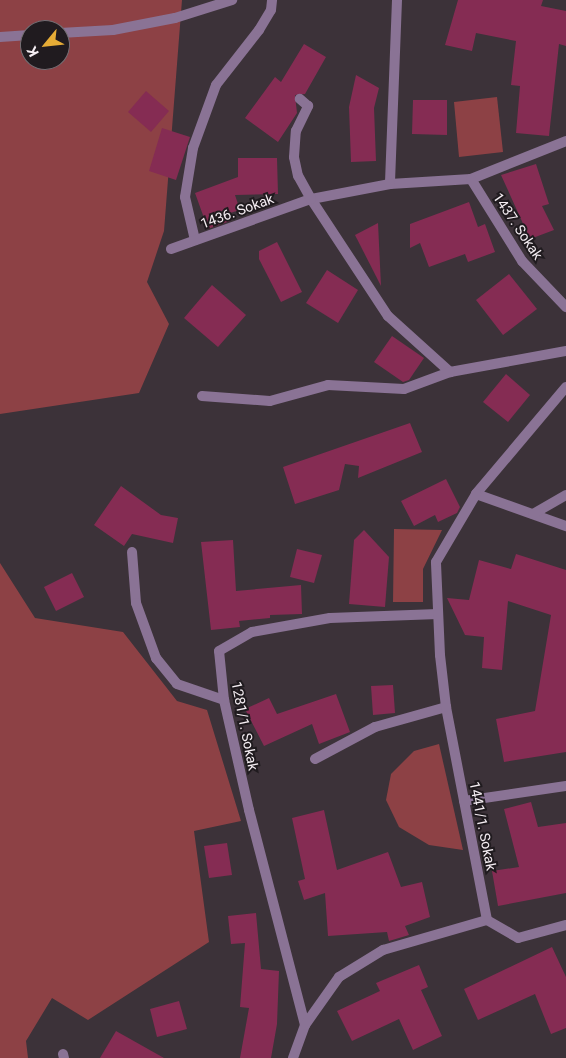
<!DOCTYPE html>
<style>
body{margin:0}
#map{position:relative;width:566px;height:1058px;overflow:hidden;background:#3c3239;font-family:Roboto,sans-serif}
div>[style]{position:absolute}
.green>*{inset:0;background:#8d4145}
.building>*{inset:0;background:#852c53}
.street>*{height:10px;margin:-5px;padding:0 5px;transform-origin:5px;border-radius:5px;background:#8a7395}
span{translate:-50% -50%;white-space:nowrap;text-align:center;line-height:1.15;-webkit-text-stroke:4px #201b1f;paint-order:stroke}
.street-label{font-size:14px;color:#f5eef3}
.north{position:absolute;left:20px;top:20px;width:50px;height:50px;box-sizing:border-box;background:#201b1f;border:1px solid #756f74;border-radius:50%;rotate:242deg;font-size:14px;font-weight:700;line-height:20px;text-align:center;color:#f5eef3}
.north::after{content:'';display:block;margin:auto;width:18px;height:22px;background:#e6ac36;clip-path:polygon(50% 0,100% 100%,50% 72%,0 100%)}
</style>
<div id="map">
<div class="green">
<div style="clip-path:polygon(evenodd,0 0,182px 0,164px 231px,147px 282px,169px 324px,139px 393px,0 414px,0 0,30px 30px,60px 30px,60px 60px,30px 60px,30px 30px)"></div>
<div style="clip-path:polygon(497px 97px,503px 152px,459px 157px,454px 102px)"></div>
<div style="clip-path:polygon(394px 529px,442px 530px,423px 569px,423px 602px,393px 602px)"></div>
<div style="clip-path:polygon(0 563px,35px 618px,123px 632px,177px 701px,207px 710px,241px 821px,194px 831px,209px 942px,88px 1020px,52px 998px,26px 1041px,28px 1058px,0 1058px)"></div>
<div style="clip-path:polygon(439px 744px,463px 850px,429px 845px,399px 827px,386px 800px,391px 774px,414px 751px)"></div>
</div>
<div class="building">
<div style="clip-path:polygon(458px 0,543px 0,541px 6px,566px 11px,566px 46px,559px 44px,549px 136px,516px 133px,520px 86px,511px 85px,516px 41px,476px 33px,472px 51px,445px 45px)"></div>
<div style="clip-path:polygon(304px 44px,326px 57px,305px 94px,295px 95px,297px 113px,278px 142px,245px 118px,275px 77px,281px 82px)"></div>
<div style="clip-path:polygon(356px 75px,379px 88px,374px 108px,376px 161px,351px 162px,349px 107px)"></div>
<div style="clip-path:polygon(146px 91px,169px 111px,151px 132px,128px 112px)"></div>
<div style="clip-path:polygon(413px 100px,447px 100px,447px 135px,412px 134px)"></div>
<div style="clip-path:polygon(162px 128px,190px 137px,176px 180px,149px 171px)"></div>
<div style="clip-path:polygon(238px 158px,277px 158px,278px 194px,235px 195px,240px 210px,227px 214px,230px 221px,208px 229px,195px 193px,238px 177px)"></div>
<div style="clip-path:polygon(536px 164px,549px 204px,542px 206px,554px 230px,530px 239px,501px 175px)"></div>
<div style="clip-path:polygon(469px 202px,478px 227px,485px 224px,495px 252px,468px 262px,465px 254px,429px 267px,420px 243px,410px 248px,410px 224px)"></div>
<div style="clip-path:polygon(378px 223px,381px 286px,355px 235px)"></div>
<div style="clip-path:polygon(277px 242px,302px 292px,281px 302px,259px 259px,259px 251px)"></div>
<div style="clip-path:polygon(327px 270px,358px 290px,338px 323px,306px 303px)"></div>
<div style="clip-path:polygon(509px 274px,537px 309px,503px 335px,476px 300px)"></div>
<div style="clip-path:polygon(212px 285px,246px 315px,218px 347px,184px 318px)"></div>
<div style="clip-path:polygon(392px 336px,424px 358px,409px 380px,403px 382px,374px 362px)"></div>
<div style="clip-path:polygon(506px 374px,530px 395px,508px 422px,483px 402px)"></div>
<div style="clip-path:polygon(410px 423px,422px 452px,358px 478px,359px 466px,345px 464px,339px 490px,295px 504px,283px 467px)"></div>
<div style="clip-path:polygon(446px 479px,460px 507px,457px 513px,438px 522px,435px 515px,414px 526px,401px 501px)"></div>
<div style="clip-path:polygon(121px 486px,161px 515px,178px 518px,173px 543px,132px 534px,124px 546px,94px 525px)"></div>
<div style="clip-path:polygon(364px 530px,389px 557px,385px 607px,349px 604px,354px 540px)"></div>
<div style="clip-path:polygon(233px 540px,236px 591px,301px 585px,302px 614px,270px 615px,270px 618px,239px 621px,240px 627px,211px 630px,201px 542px)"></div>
<div style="clip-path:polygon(297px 549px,322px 555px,314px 583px,290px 577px)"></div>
<div style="clip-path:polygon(516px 554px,566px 570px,566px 752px,504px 762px,496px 719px,535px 711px,551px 615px,508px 601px,502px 670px,482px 668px,484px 637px,465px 635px,447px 598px,469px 600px,479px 560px,511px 569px)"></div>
<div style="clip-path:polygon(72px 573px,84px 597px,56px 611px,44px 587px)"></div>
<div style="clip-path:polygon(393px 685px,395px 713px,373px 715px,371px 686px)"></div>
<div style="clip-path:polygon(336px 694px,350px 732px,319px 744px,312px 724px,264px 746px,245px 709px,269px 698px,277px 714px)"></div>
<div style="clip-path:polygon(531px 802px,538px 827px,566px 823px,566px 893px,498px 906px,492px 871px,519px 867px,504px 809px)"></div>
<div style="clip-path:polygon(324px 810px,337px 870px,388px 852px,401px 887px,422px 882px,430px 917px,405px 926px,409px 935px,389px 941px,387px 932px,328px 936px,325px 893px,304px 900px,298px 881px,305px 879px,292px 818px)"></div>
<div style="clip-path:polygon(227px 843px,232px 875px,209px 878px,204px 846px)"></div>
<div style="clip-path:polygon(256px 913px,261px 969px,279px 971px,277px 1024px,271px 1058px,240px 1058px,249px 1008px,240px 1007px,245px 943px,231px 944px,228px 916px)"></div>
<div style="clip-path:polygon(552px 947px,566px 977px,566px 1028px,551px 1034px,535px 994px,478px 1020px,464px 989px)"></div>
<div style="clip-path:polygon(419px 965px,428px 987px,421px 990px,442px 1036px,413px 1050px,399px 1019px,352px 1041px,337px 1011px,380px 991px,376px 983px)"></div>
<div style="clip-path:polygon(179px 1001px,187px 1029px,157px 1037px,150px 1009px)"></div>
<div style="clip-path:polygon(116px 1031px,164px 1058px,100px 1058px)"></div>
</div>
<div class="street">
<div style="left:397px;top:0;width:184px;rotate:92.2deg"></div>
<div style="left:390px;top:184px;width:81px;rotate:-3.5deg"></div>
<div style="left:471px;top:179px;width:102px;rotate:-21.8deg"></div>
<div style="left:60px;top:33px;width:53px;rotate:-3.2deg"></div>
<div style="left:113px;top:30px;width:63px;rotate:-11deg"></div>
<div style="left:175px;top:18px;width:60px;rotate:-17.5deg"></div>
<div style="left:0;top:37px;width:30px;rotate:-4deg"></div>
<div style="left:471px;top:179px;width:97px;rotate:58.1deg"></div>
<div style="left:522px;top:261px;width:64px;rotate:46.3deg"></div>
<div style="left:390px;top:184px;width:80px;rotate:169.2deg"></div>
<div style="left:311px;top:199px;width:140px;rotate:56.7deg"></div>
<div style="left:388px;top:316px;width:84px;rotate:42.1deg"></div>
<div style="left:450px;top:372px;width:118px;rotate:-10.3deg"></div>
<div style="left:195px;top:240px;width:44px;rotate:-103.1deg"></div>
<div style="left:185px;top:197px;width:50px;rotate:-80.7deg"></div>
<div style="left:193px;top:148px;width:67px;rotate:-69.9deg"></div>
<div style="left:216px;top:85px;width:70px;rotate:-52deg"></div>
<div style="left:259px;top:30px;width:23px;rotate:-59deg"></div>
<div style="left:271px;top:10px;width:10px;rotate:-84deg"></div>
<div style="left:171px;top:249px;width:149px;rotate:-19.7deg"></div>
<div style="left:311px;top:199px;width:26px;rotate:-119deg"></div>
<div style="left:298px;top:176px;width:19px;rotate:-102deg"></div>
<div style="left:294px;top:157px;width:26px;rotate:-86deg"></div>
<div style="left:296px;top:131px;width:28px;rotate:-64deg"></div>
<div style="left:308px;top:106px;width:11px;rotate:-139deg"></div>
<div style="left:566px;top:387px;width:140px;rotate:130.1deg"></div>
<div style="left:476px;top:494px;width:96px;rotate:19.6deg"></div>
<div style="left:202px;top:396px;width:68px;rotate:4.2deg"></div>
<div style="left:270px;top:401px;width:60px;rotate:-15.4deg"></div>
<div style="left:328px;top:385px;width:76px;rotate:3deg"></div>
<div style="left:404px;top:389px;width:49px;rotate:-20.3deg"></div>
<div style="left:533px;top:514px;width:38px;rotate:-30deg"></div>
<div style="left:132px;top:552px;width:51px;rotate:85.5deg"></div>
<div style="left:136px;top:603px;width:59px;rotate:70deg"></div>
<div style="left:156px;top:658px;width:33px;rotate:51deg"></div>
<div style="left:177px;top:684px;width:50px;rotate:18.8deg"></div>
<div style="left:315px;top:759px;width:68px;rotate:-28.1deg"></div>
<div style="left:375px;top:727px;width:74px;rotate:-15.7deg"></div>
<div style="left:464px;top:801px;width:103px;rotate:-8.4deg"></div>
<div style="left:487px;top:920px;width:36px;rotate:30deg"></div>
<div style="left:518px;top:938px;width:50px;rotate:-15.2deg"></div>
<div style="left:305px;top:1025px;width:222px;rotate:-104.6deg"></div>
<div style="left:249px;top:810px;width:113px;rotate:-102.8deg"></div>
<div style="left:224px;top:700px;width:49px;rotate:-95.8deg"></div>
<div style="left:219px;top:651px;width:38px;rotate:-30deg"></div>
<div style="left:252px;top:632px;width:79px;rotate:-10.2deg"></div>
<div style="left:330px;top:618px;width:108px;rotate:-2.1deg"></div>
<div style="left:63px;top:1054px;width:4px;rotate:76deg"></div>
<div style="left:293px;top:1058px;width:35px;rotate:-70deg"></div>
<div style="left:305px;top:1025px;width:59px;rotate:-54.7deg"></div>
<div style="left:339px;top:977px;width:52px;rotate:-31.5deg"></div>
<div style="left:383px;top:950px;width:108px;rotate:-16.1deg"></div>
<div style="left:487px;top:920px;width:217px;rotate:-100.9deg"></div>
<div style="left:446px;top:707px;width:52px;rotate:-96.6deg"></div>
<div style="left:440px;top:655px;width:93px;rotate:-92.5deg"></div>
<div style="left:436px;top:562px;width:79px;rotate:-59.5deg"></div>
</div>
<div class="street-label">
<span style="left:237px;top:211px;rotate:-20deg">1436. Sokak</span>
<span style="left:518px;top:226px;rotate:56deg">1437. Sokak</span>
<span style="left:245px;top:726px;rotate:79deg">1281/1. Sokak</span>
<span style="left:483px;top:826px;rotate:79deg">1441/1. Sokak</span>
</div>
<div class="north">K</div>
</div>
